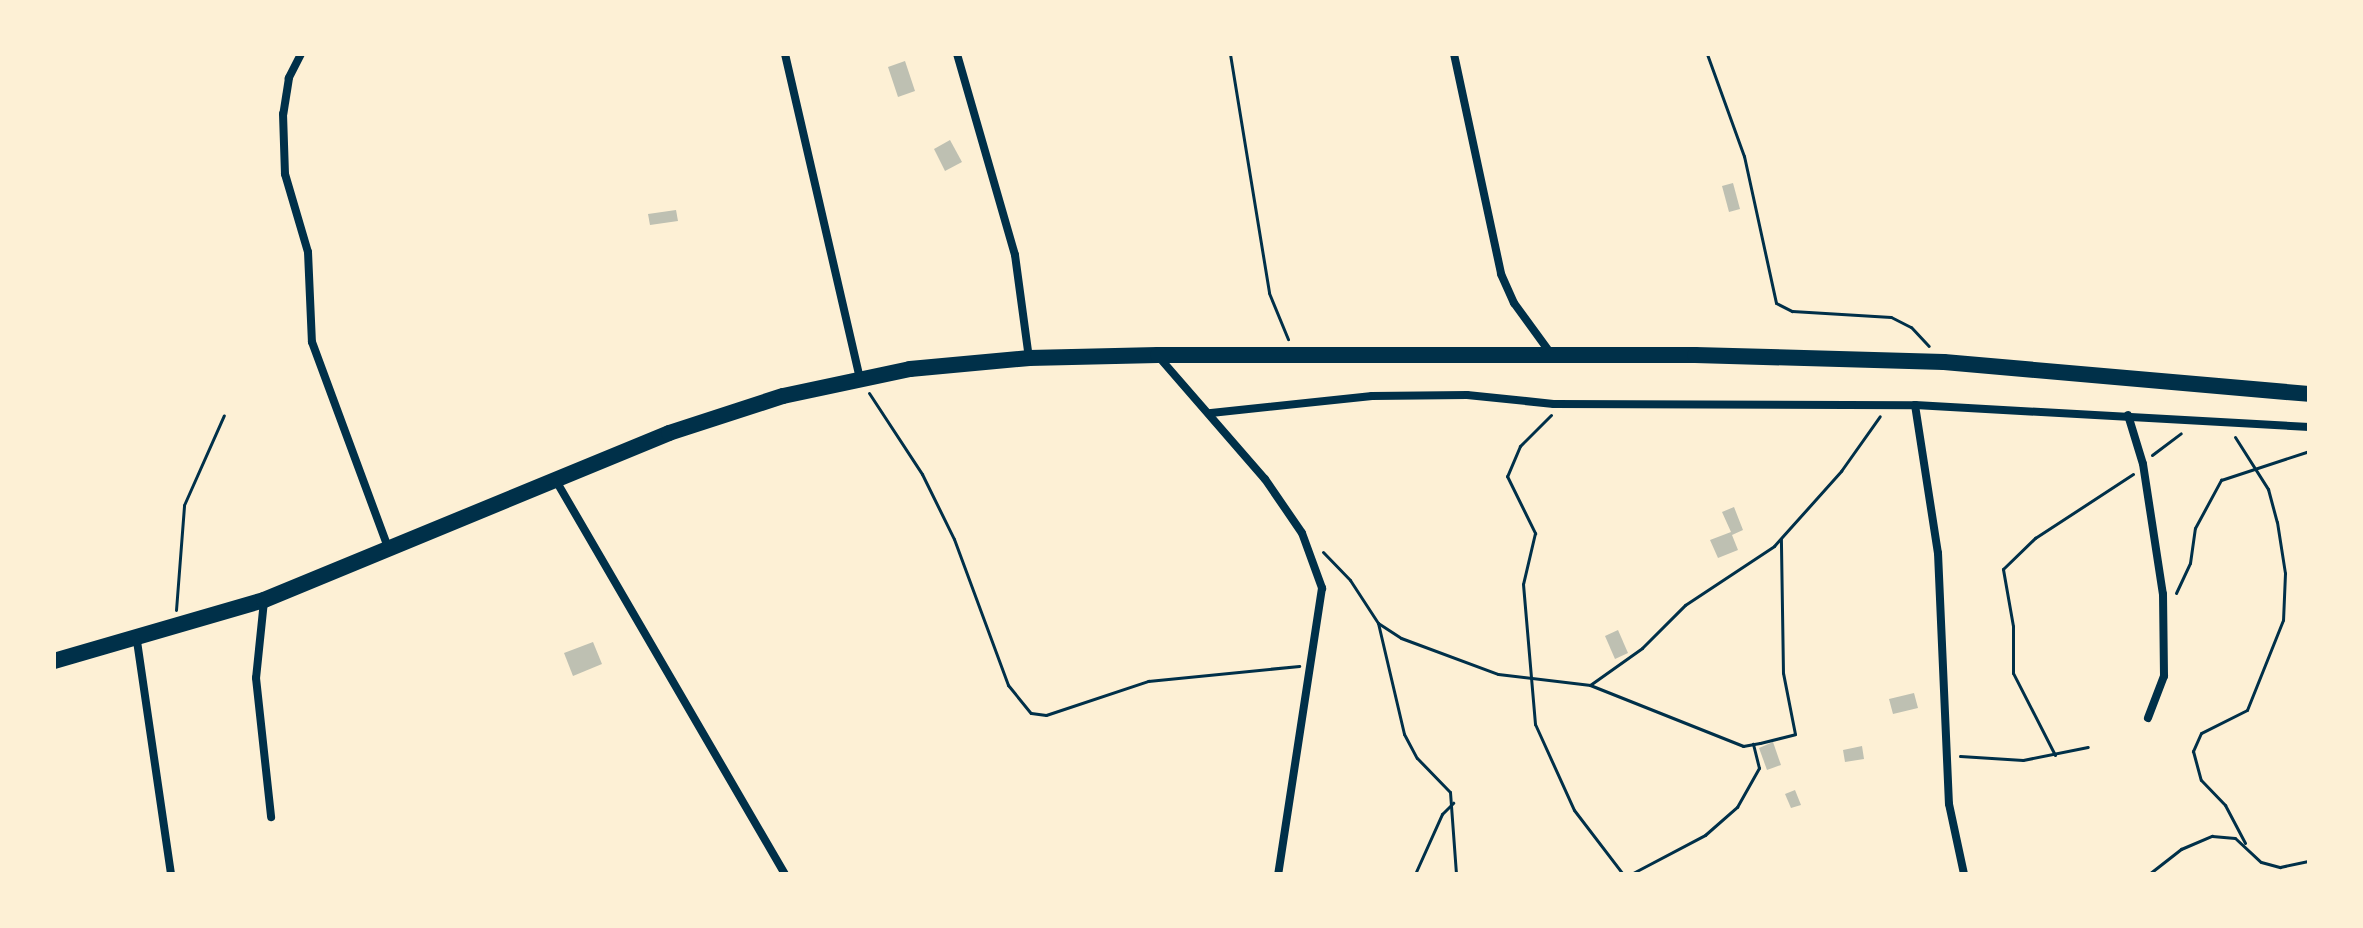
<!DOCTYPE html>
<style>
body{margin:0}
#map{position:relative;width:2363px;height:928px;overflow:hidden;background:#fdf0d5;font-family:Barlow,sans-serif}
div>[style]{position:absolute}
.building>*{inset:0;background:#bec0b2}
.path>*{height:3px;margin:-1.5px;padding:0 1.5px;transform-origin:1.5px;border-radius:1.5px;background:#003049}
.minor>*{height:8px;margin:-4px;padding:0 4px;transform-origin:4px;border-radius:4px;background:#003049}
.trunk>*{height:16px;margin:-8px;padding:0 8px;transform-origin:8px;border-radius:8px;background:#003049}
span{translate:-50% -50%;white-space:nowrap;text-align:center;line-height:1.15;-webkit-text-stroke:7px #fdf0d5;paint-order:stroke}
.frame{position:absolute;inset:0;border:56px solid #fdf0d5;pointer-events:none}
</style>
<div id="map">
<div class="building">
<div style="clip-path:polygon(905px 61px,915px 91px,898px 97px,888px 67px)"></div>
<div style="clip-path:polygon(950px 140px,962px 162px,945px 171px,934px 149px)"></div>
<div style="clip-path:polygon(1733px 183px,1740px 209px,1729px 212px,1722px 186px)"></div>
<div style="clip-path:polygon(676px 210px,678px 221px,650px 225px,648px 214px)"></div>
<div style="clip-path:polygon(1734px 507px,1743px 530px,1732px 535px,1738px 550px,1718px 558px,1710px 540px,1731px 532px,1722px 512px)"></div>
<div style="clip-path:polygon(1618px 630px,1628px 653px,1615px 659px,1605px 636px)"></div>
<div style="clip-path:polygon(593px 642px,602px 664px,573px 676px,564px 653px)"></div>
<div style="clip-path:polygon(1914px 693px,1918px 708px,1893px 714px,1889px 699px)"></div>
<div style="clip-path:polygon(1773px 742px,1781px 765px,1767px 770px,1759px 748px)"></div>
<div style="clip-path:polygon(1862px 746px,1864px 759px,1845px 762px,1843px 750px)"></div>
<div style="clip-path:polygon(1795px 790px,1801px 805px,1791px 808px,1785px 794px)"></div>
</div>
<div class="path">
<div style="left:1230px;top:54px;width:242px;rotate:80.7deg"></div>
<div style="left:1269px;top:293px;width:50px;rotate:67.6deg"></div>
<div style="left:1707px;top:54px;width:109px;rotate:70.1deg"></div>
<div style="left:1744px;top:156px;width:150px;rotate:77.7deg"></div>
<div style="left:1776px;top:303px;width:18px;rotate:27deg"></div>
<div style="left:1792px;top:311px;width:99px;rotate:3.5deg"></div>
<div style="left:1891px;top:317px;width:22px;rotate:27deg"></div>
<div style="left:1911px;top:327px;width:26px;rotate:47deg"></div>
<div style="left:869px;top:393px;width:97px;rotate:56.8deg"></div>
<div style="left:922px;top:474px;width:72px;rotate:63.8deg"></div>
<div style="left:954px;top:539px;width:156px;rotate:69.7deg"></div>
<div style="left:1008px;top:685px;width:36px;rotate:51deg"></div>
<div style="left:1031px;top:713px;width:15px;rotate:8deg"></div>
<div style="left:1046px;top:715px;width:108px;rotate:-18.4deg"></div>
<div style="left:1148px;top:681px;width:152px;rotate:-5.7deg"></div>
<div style="left:1551px;top:415px;width:44px;rotate:135deg"></div>
<div style="left:1520px;top:446px;width:33px;rotate:113deg"></div>
<div style="left:1507px;top:476px;width:64px;rotate:63.8deg"></div>
<div style="left:1535px;top:533px;width:52px;rotate:103.2deg"></div>
<div style="left:1523px;top:584px;width:141px;rotate:85.1deg"></div>
<div style="left:1535px;top:724px;width:94px;rotate:65.6deg"></div>
<div style="left:1574px;top:810px;width:81px;rotate:52.6deg"></div>
<div style="left:2235px;top:437px;width:62px;rotate:57.6deg"></div>
<div style="left:2268px;top:489px;width:34px;rotate:75deg"></div>
<div style="left:2277px;top:522px;width:52px;rotate:81.1deg"></div>
<div style="left:2285px;top:573px;width:47px;rotate:92.4deg"></div>
<div style="left:2283px;top:620px;width:97px;rotate:111.8deg"></div>
<div style="left:2247px;top:710px;width:51px;rotate:153.4deg"></div>
<div style="left:2201px;top:733px;width:20px;rotate:114deg"></div>
<div style="left:2193px;top:751px;width:30px;rotate:75deg"></div>
<div style="left:2201px;top:780px;width:35px;rotate:46deg"></div>
<div style="left:2225px;top:805px;width:43px;rotate:62.2deg"></div>
<div style="left:2152px;top:455px;width:36px;rotate:-37deg"></div>
<div style="left:1323px;top:552px;width:39px;rotate:46deg"></div>
<div style="left:1350px;top:580px;width:51px;rotate:56.9deg"></div>
<div style="left:1378px;top:623px;width:114px;rotate:76.8deg"></div>
<div style="left:1404px;top:734px;width:27px;rotate:62deg"></div>
<div style="left:1417px;top:758px;width:47px;rotate:45.9deg"></div>
<div style="left:1450px;top:792px;width:82px;rotate:85.8deg"></div>
<div style="left:2176px;top:593px;width:33px;rotate:-65deg"></div>
<div style="left:2190px;top:563px;width:35px;rotate:-82deg"></div>
<div style="left:2195px;top:528px;width:55px;rotate:-61.6deg"></div>
<div style="left:2221px;top:480px;width:93px;rotate:-18.2deg"></div>
<div style="left:176px;top:610px;width:105px;rotate:-85.6deg"></div>
<div style="left:184px;top:505px;width:98px;rotate:-66deg"></div>
<div style="left:1378px;top:623px;width:27px;rotate:33deg"></div>
<div style="left:1401px;top:638px;width:103px;rotate:20.4deg"></div>
<div style="left:1498px;top:674px;width:93px;rotate:6.8deg"></div>
<div style="left:1590px;top:685px;width:165px;rotate:21.7deg"></div>
<div style="left:1743px;top:746px;width:17px;rotate:-10deg"></div>
<div style="left:1760px;top:743px;width:36px;rotate:-14deg"></div>
<div style="left:1795px;top:734px;width:62px;rotate:-101.1deg"></div>
<div style="left:1783px;top:673px;width:134px;rotate:-90.9deg"></div>
<div style="left:1590px;top:685px;width:64px;rotate:-35.4deg"></div>
<div style="left:1642px;top:648px;width:61px;rotate:-45deg"></div>
<div style="left:1685px;top:605px;width:107px;rotate:-33.5deg"></div>
<div style="left:1774px;top:546px;width:101px;rotate:-48.2deg"></div>
<div style="left:1841px;top:471px;width:67px;rotate:-54.7deg"></div>
<div style="left:2055px;top:755px;width:92px;rotate:-117.1deg"></div>
<div style="left:2013px;top:673px;width:47px;rotate:-90deg"></div>
<div style="left:2013px;top:626px;width:58px;rotate:-100deg"></div>
<div style="left:2003px;top:569px;width:45px;rotate:-44.1deg"></div>
<div style="left:2035px;top:538px;width:117px;rotate:-33.1deg"></div>
<div style="left:1960px;top:756px;width:63px;rotate:3.6deg"></div>
<div style="left:2023px;top:760px;width:66px;rotate:-11.3deg"></div>
<div style="left:1415px;top:874px;width:66px;rotate:-65.8deg"></div>
<div style="left:1442px;top:814px;width:16px;rotate:-45deg"></div>
<div style="left:1631px;top:874px;width:84px;rotate:-27.8deg"></div>
<div style="left:1705px;top:835px;width:43px;rotate:-41.2deg"></div>
<div style="left:1737px;top:807px;width:45px;rotate:-60.6deg"></div>
<div style="left:1759px;top:768px;width:25px;rotate:-104deg"></div>
<div style="left:2149px;top:874px;width:41px;rotate:-38deg"></div>
<div style="left:2181px;top:849px;width:34px;rotate:-23deg"></div>
<div style="left:2212px;top:836px;width:23px;rotate:5deg"></div>
<div style="left:2235px;top:838px;width:35px;rotate:43deg"></div>
<div style="left:2261px;top:862px;width:20px;rotate:15deg"></div>
<div style="left:2280px;top:867px;width:30px;rotate:-12deg"></div>
</div>
<div class="minor">
<div style="left:301px;top:54px;width:27px;rotate:117deg"></div>
<div style="left:289px;top:78px;width:36px;rotate:99deg"></div>
<div style="left:283px;top:114px;width:60px;rotate:88.1deg"></div>
<div style="left:285px;top:174px;width:81px;rotate:73.6deg"></div>
<div style="left:308px;top:252px;width:90px;rotate:87.5deg"></div>
<div style="left:312px;top:342px;width:222px;rotate:69.7deg"></div>
<div style="left:785px;top:54px;width:333px;rotate:77deg"></div>
<div style="left:957px;top:54px;width:209px;rotate:73.9deg"></div>
<div style="left:1015px;top:255px;width:104px;rotate:82.3deg"></div>
<div style="left:1454px;top:54px;width:225px;rotate:77.9deg"></div>
<div style="left:1501px;top:274px;width:32px;rotate:66deg"></div>
<div style="left:1514px;top:303px;width:63px;rotate:54deg"></div>
<div style="left:1158px;top:356px;width:163px;rotate:49deg"></div>
<div style="left:1265px;top:479px;width:65px;rotate:55.6deg"></div>
<div style="left:1302px;top:533px;width:59px;rotate:70deg"></div>
<div style="left:1322px;top:588px;width:289px;rotate:98.7deg"></div>
<div style="left:1915px;top:405px;width:150px;rotate:81.2deg"></div>
<div style="left:1938px;top:553px;width:251px;rotate:87.5deg"></div>
<div style="left:1949px;top:804px;width:72px;rotate:77.9deg"></div>
<div style="left:1211px;top:413px;width:162px;rotate:-6deg"></div>
<div style="left:1372px;top:396px;width:95px;rotate:-0.6deg"></div>
<div style="left:1467px;top:395px;width:87px;rotate:5.9deg"></div>
<div style="left:1554px;top:404px;width:361px;rotate:0.2deg"></div>
<div style="left:1915px;top:405px;width:395px;rotate:3.2deg"></div>
<div style="left:2128px;top:415px;width:51px;rotate:73deg"></div>
<div style="left:2143px;top:464px;width:132px;rotate:81.3deg"></div>
<div style="left:2163px;top:594px;width:82px;rotate:89.3deg"></div>
<div style="left:2164px;top:676px;width:45px;rotate:110.9deg"></div>
<div style="left:555px;top:479px;width:457px;rotate:59.8deg"></div>
<div style="left:264px;top:601px;width:77px;rotate:95.9deg"></div>
<div style="left:256px;top:678px;width:140px;rotate:83.8deg"></div>
<div style="left:137px;top:641px;width:235px;rotate:81.7deg"></div>
</div>
<div class="trunk">
<div style="left:54px;top:661px;width:219px;rotate:-16.2deg"></div>
<div style="left:264px;top:600px;width:438px;rotate:-22.4deg"></div>
<div style="left:669px;top:433px;width:120px;rotate:-18deg"></div>
<div style="left:783px;top:396px;width:130px;rotate:-12deg"></div>
<div style="left:910px;top:369px;width:120px;rotate:-5.3deg"></div>
<div style="left:1029px;top:358px;width:129px;rotate:-1.3deg"></div>
<div style="left:1158px;top:355px;width:537px"></div>
<div style="left:1695px;top:355px;width:249px;rotate:1.6deg"></div>
<div style="left:1944px;top:362px;width:366px;rotate:5deg"></div>
</div>
<div class="frame"></div>
</div>
